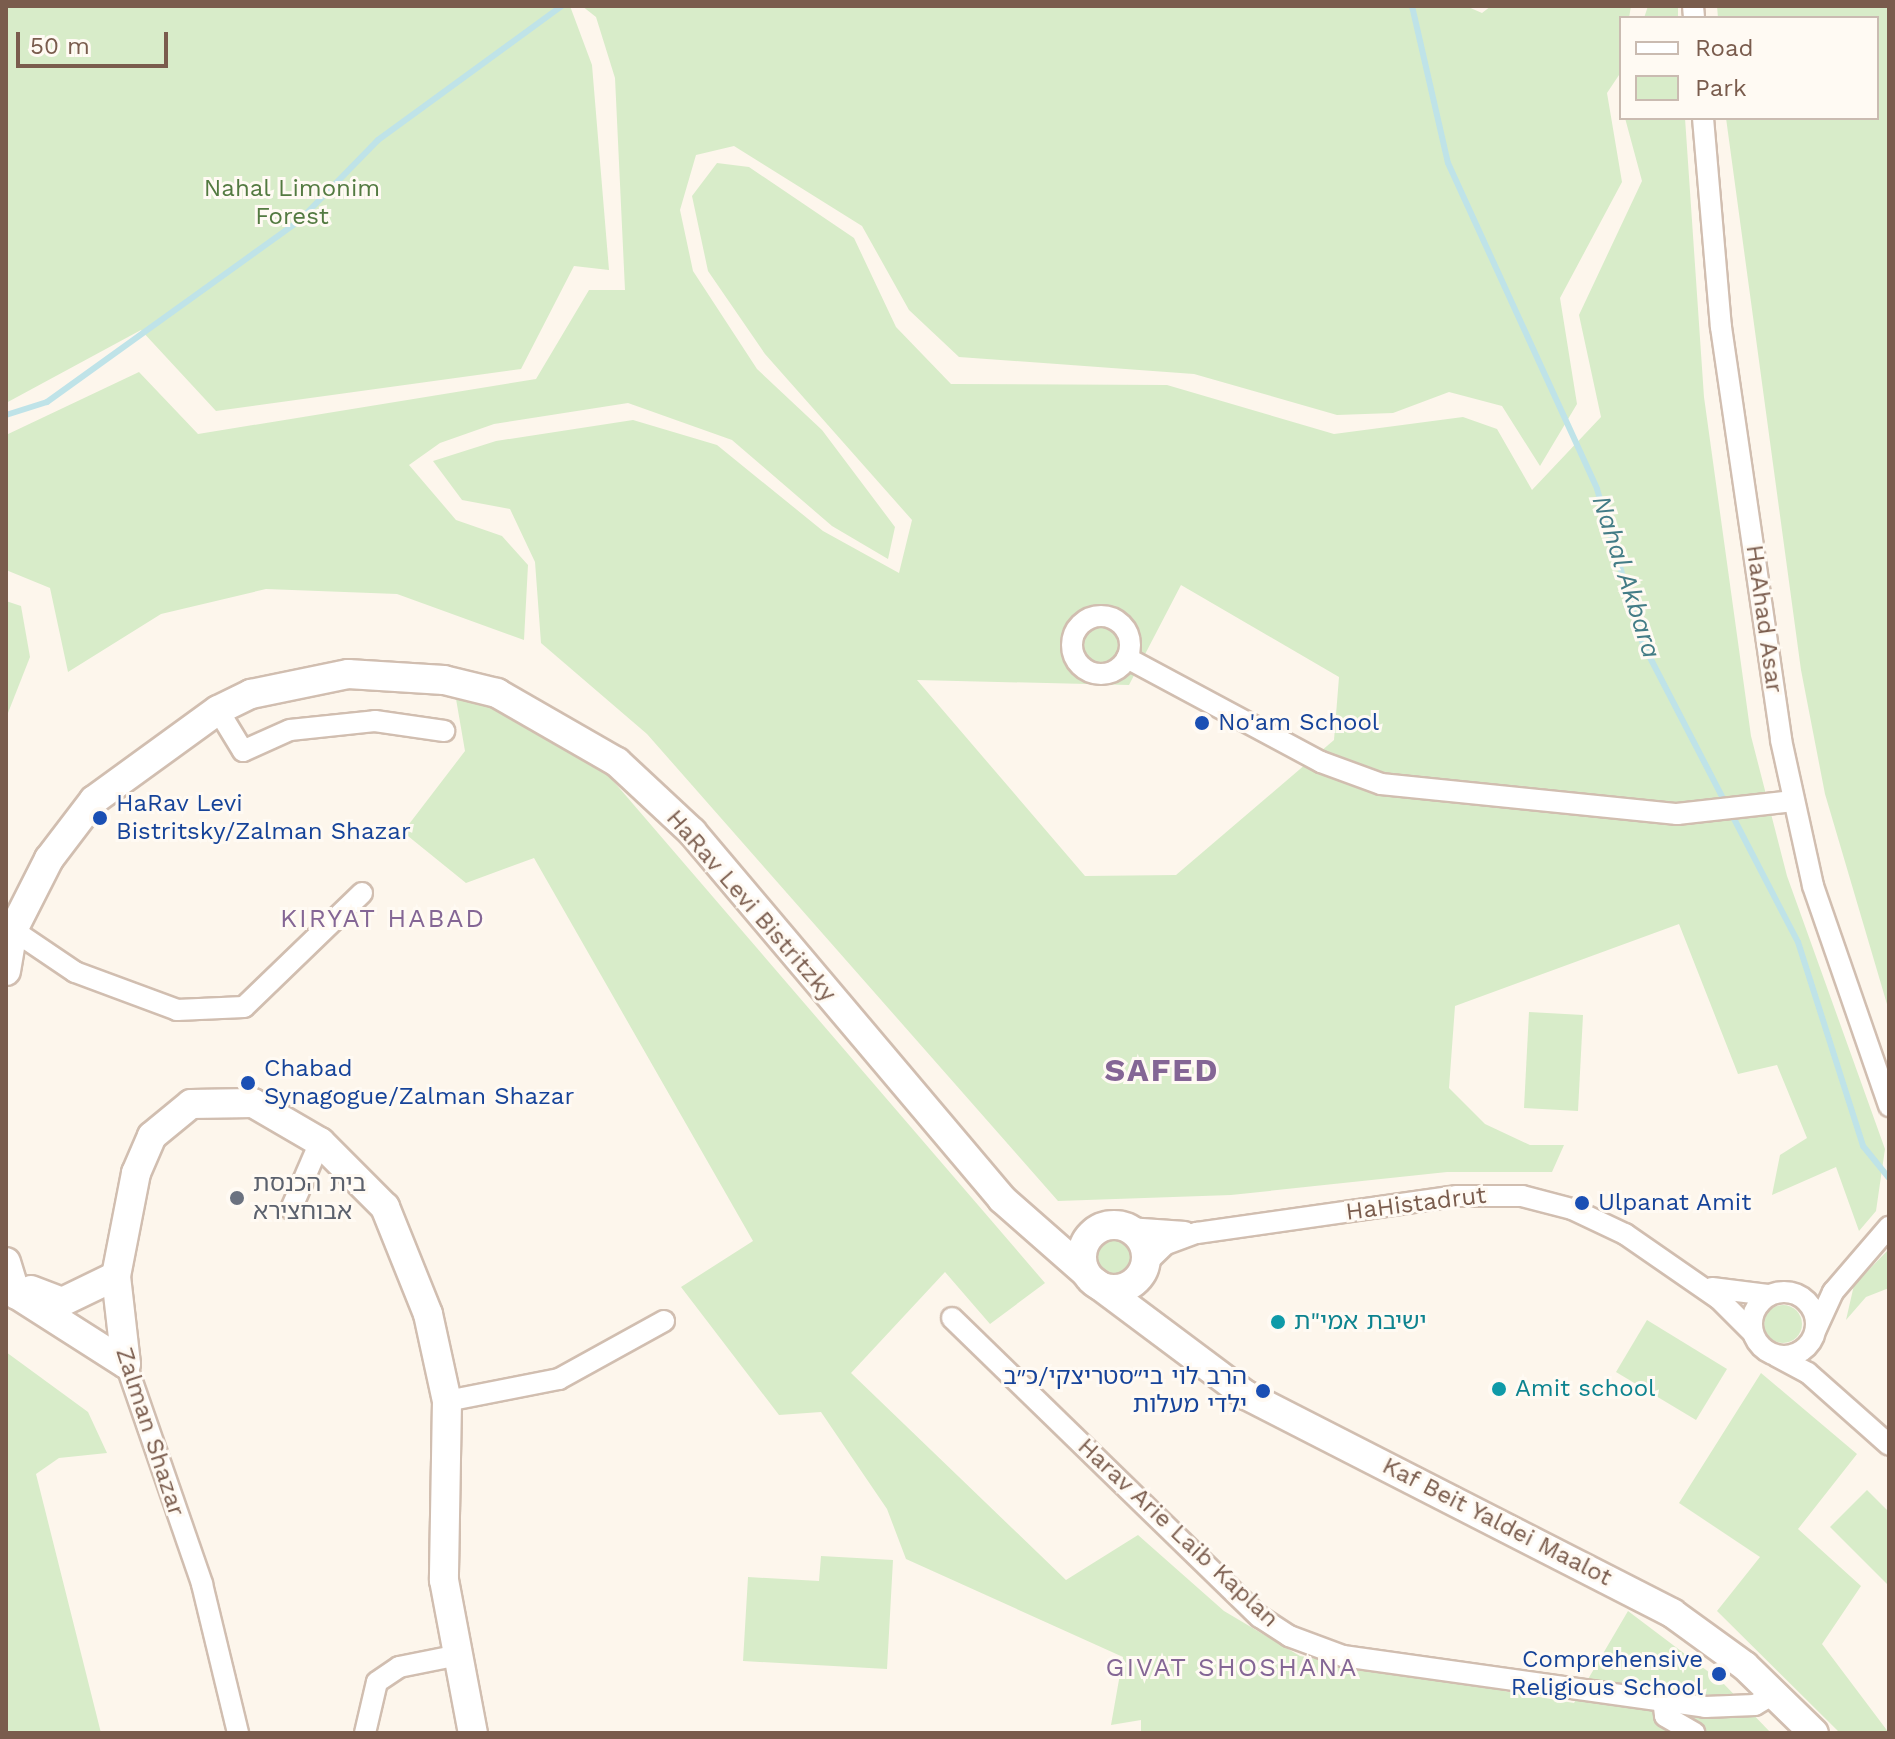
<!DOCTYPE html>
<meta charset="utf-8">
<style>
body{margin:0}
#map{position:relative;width:1895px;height:1739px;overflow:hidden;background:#fdf6ec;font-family:"Work Sans","Noto Sans Hebrew",sans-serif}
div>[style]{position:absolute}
.green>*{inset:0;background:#d8ecc9}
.round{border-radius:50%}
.stream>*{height:6px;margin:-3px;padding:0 3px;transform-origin:3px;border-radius:3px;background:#bfe3e8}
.roads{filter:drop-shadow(2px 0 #d1beb0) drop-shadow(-2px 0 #d1beb0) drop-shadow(0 2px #d1beb0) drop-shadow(0 -2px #d1beb0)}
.street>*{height:20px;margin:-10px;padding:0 10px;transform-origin:10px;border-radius:10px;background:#fff}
.street>.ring{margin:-10px;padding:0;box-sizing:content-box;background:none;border:20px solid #fff;border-radius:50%}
.secondary>*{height:28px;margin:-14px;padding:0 14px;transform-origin:14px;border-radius:14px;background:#fff}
.secondary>.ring{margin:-14px;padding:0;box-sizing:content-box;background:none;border:28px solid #fff;border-radius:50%}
.dots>*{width:22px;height:22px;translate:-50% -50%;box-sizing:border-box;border:4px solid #fffaf3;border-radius:50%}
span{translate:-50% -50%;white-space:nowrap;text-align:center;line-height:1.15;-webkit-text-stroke:6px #fffaf3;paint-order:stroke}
.park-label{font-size:24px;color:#537a41}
.street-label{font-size:24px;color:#7a5c4d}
.transit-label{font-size:24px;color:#164399}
.left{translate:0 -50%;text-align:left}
.right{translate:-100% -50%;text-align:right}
.worship-label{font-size:24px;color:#5b616d}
.culture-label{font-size:24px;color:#0d838f}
.water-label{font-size:26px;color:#437c86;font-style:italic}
.neighbourhood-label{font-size:26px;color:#846695;letter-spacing:2px}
.district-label{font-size:32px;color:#846695;font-weight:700;letter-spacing:2px}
.frame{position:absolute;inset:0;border:8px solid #7a5c4d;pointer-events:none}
.legend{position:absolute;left:1619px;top:16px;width:260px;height:104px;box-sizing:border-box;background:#fffaf3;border:2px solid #cabbb1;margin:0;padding:10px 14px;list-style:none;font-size:24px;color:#7a5c4d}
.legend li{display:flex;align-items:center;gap:16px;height:40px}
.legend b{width:40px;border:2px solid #cabbb1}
.scale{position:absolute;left:16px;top:32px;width:152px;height:36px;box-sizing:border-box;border:4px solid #7a5c4d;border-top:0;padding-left:10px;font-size:24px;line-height:28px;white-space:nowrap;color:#7a5c4d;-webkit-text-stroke:6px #fffaf3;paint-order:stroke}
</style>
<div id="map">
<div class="green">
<div style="clip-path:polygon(6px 6px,570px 6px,592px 65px,609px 270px,574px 266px,521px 369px,216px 411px,141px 330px,6px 403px)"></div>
<div style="clip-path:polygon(582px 6px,1466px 6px,1482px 13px,1491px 6px,1631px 6px,1629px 18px,1621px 18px,1621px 72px,1607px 93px,1622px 182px,1560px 298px,1577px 404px,1540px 466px,1502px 406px,1449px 392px,1393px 413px,1337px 415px,1194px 374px,959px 357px,909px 310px,862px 226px,734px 146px,696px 155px,680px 210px,693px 271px,757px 369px,822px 430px,895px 527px,888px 559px,832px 526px,732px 440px,628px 403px,494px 424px,440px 443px,409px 465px,456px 520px,502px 536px,528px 565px,524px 640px,397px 594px,266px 589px,161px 614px,68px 672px,50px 588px,6px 570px,6px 435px,139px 372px,198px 434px,536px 379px,589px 290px,625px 290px,615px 78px,596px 17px)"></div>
<div style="clip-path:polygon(1648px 6px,1678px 6px,1678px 18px,1644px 18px)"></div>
<div style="clip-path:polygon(1717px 6px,1889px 6px,1889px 1011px,1825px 794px,1801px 670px,1726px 118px,1877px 118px,1877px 18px,1718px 18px)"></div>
<div style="clip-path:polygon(evenodd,1625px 118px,1685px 118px,1704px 397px,1751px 736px,1787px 876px,1885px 1149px,1876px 1211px,1859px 1231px,1836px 1167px,1772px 1195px,1780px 1155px,1807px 1138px,1777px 1065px,1738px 1074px,1679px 924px,1455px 1006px,1449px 1088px,1485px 1124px,1530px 1145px,1564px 1145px,1552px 1172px,1447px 1172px,1231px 1195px,1058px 1201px,647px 734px,541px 643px,535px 562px,510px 509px,462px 500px,433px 461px,496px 441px,633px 420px,717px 445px,823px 531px,899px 573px,912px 520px,765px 354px,708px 271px,692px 196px,717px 163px,749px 167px,854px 238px,896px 327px,951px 384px,1167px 385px,1334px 434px,1463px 417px,1497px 429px,1532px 490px,1601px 417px,1579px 315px,1642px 181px,1625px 118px,1181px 585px,1339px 677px,1334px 740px,1176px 875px,1085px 876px,917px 680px,1129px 685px,1181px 585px)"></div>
<div style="clip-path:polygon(6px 601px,21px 606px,30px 657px,6px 718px)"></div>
<div style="clip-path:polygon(451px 670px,584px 747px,1045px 1283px,990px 1324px,945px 1272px,851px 1373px,1066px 1580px,1138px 1535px,1224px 1611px,1300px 1656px,1574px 1703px,1628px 1611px,1722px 1682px,1771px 1733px,1141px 1733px,1141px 1720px,1111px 1725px,1123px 1657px,906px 1559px,887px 1509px,821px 1412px,779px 1415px,681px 1287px,753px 1241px,534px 858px,466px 883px,403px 832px,465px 751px)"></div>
<div style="clip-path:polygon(1529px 1012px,1583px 1015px,1578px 1111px,1524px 1108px)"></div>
<div class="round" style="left:1093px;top:1236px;width:42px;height:42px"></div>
<div style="clip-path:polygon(1889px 1249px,1889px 1288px,1866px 1297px,1846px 1320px,1854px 1285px)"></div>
<div class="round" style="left:1764px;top:1305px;width:38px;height:38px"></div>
<div style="clip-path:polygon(1647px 1320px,1727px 1369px,1696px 1420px,1616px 1372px)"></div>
<div style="clip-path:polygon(6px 1352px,88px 1412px,107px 1453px,59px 1458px,36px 1474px,101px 1733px,6px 1733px)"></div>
<div style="clip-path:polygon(1761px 1373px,1857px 1454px,1798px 1529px,1861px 1586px,1822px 1644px,1889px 1733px,1840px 1733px,1717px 1611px,1760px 1557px,1679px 1503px)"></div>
<div style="clip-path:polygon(1867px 1490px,1889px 1512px,1887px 1584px,1830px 1527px)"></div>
<div style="clip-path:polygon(821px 1556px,893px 1560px,887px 1669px,743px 1661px,748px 1577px,819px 1581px)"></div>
</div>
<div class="stream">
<div style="left:1412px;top:6px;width:161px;rotate:77.1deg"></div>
<div style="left:1448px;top:163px;width:358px;rotate:65.4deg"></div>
<div style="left:1597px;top:489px;width:162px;rotate:73.5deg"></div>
<div style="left:1643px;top:644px;width:180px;rotate:62.6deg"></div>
<div style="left:6px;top:415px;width:43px;rotate:-17.6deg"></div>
<div style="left:47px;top:402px;width:310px;rotate:-35.7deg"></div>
<div style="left:299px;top:221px;width:113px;rotate:-45.7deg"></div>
<div style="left:378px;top:140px;width:228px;rotate:-36.1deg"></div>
<div style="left:1731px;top:813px;width:145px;rotate:62.6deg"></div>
<div style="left:1798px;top:942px;width:214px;rotate:72.3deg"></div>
<div style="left:1863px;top:1146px;width:41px;rotate:50.9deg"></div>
</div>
<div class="roads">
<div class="street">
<div style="left:1693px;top:6px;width:12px;rotate:85deg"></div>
<div style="left:1703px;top:118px;width:210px;rotate:85.1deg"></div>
<div style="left:1721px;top:327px;width:417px;rotate:81.7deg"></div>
<div style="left:1781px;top:740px;width:149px;rotate:77.6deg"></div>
<div style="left:1813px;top:886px;width:233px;rotate:70.9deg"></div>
<div class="ring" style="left:1072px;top:616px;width:38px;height:38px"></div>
<div style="left:1127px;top:658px;width:220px;rotate:28.2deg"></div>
<div style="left:1321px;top:762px;width:64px;rotate:20.1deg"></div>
<div style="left:1381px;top:784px;width:298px;rotate:5.8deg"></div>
<div style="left:1677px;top:814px;width:117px;rotate:-6.4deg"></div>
<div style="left:218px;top:710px;width:48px;rotate:58.6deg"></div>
<div style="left:243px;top:751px;width:51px;rotate:-24.1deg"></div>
<div style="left:290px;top:730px;width:85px;rotate:-6deg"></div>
<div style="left:375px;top:721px;width:70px;rotate:8.2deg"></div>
<div style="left:13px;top:930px;width:75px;rotate:34.1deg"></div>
<div style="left:75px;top:972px;width:109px;rotate:20.4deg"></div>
<div style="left:177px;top:1010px;width:67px;rotate:-2.6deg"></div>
<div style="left:244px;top:1007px;width:164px;rotate:-44deg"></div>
<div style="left:291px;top:1209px;width:73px;rotate:-66.6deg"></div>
<div style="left:1128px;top:1228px;width:57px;rotate:4deg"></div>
<div style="left:1146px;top:1263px;width:28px;rotate:-44deg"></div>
<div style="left:1166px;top:1244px;width:33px;rotate:-20deg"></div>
<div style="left:1197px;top:1233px;width:263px;rotate:-8.1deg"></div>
<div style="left:1457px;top:1196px;width:65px"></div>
<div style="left:1522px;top:1196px;width:52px;rotate:14.6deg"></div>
<div style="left:1572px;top:1209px;width:59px;rotate:25.3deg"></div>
<div style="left:1625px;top:1234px;width:114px;rotate:34.7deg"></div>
<div style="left:1719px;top:1299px;width:47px;rotate:45deg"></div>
<div style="left:1712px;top:1288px;width:56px;rotate:7.1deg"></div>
<div class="ring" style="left:1752px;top:1292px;width:44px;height:44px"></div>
<div style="left:952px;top:1318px;width:429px;rotate:44.2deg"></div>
<div style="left:1260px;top:1617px;width:35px;rotate:33deg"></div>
<div style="left:1289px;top:1636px;width:58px;rotate:20.3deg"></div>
<div style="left:1343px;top:1656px;width:366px;rotate:8deg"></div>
<div style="left:1705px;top:1707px;width:50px;rotate:-2.3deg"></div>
<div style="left:1755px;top:1705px;width:23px;rotate:-31deg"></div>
<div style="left:1816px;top:1329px;width:41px;rotate:-65.3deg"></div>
<div style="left:1833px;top:1292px;width:86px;rotate:-49.3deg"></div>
<div style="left:1776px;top:1356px;width:36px;rotate:28deg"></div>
<div style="left:1808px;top:1373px;width:108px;rotate:41.6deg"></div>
<div style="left:126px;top:1364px;width:233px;rotate:70.9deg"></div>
<div style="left:202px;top:1584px;width:153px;rotate:76.4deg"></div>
<div style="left:447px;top:1401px;width:114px;rotate:-11.1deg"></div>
<div style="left:559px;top:1379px;width:120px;rotate:-28.9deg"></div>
<div style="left:1663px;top:1699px;width:17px;rotate:83deg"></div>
<div style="left:1665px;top:1716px;width:34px;rotate:30deg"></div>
<div style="left:365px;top:1733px;width:52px;rotate:-76.8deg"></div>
<div style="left:377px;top:1682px;width:27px;rotate:-34deg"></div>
<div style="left:399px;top:1667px;width:56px;rotate:-11.3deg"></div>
</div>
<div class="secondary">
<div style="left:6px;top:971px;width:42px;rotate:-80.3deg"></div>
<div style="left:13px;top:930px;width:80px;rotate:-63.1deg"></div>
<div style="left:49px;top:859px;width:74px;rotate:-52.7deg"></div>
<div style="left:94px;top:800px;width:153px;rotate:-36deg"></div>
<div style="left:218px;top:710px;width:37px;rotate:-26deg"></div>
<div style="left:251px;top:694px;width:99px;rotate:-11.7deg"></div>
<div style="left:348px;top:674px;width:96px;rotate:3.6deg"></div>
<div style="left:444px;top:680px;width:55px;rotate:13.8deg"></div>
<div style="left:497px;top:693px;width:138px;rotate:29.9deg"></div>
<div style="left:617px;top:762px;width:103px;rotate:43deg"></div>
<div style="left:692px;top:832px;width:480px;rotate:49.8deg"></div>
<div style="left:1002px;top:1199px;width:111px;rotate:41.3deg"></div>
<div class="ring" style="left:1082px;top:1225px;width:36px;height:36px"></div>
<div style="left:6px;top:1262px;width:34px;rotate:73deg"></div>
<div style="left:16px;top:1294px;width:130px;rotate:32.5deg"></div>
<div style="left:1092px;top:1280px;width:192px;rotate:36.8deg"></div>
<div style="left:1246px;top:1395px;width:479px;rotate:27.1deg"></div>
<div style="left:1672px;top:1613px;width:90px;rotate:36deg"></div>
<div style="left:1745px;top:1666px;width:96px;rotate:44.2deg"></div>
<div style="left:31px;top:1290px;width:33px;rotate:21deg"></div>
<div style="left:62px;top:1302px;width:60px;rotate:-25.7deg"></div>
<div style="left:126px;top:1364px;width:89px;rotate:-96.5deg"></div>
<div style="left:116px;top:1276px;width:105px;rotate:-79deg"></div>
<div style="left:136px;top:1173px;width:40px;rotate:-66.6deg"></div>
<div style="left:152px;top:1136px;width:50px;rotate:-39.4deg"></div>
<div style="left:191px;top:1104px;width:62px;rotate:-0.9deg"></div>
<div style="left:253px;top:1103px;width:78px;rotate:30.2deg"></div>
<div style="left:320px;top:1142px;width:92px;rotate:45deg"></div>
<div style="left:385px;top:1207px;width:115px;rotate:68.1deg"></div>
<div style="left:428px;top:1314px;width:89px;rotate:77.7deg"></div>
<div style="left:447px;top:1401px;width:179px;rotate:91deg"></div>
<div style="left:444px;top:1580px;width:156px;rotate:79.3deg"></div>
</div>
</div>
<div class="dots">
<div style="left:1202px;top:723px;background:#1a4fb4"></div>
<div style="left:100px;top:818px;background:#1a4fb4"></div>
<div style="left:248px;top:1083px;background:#1a4fb4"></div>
<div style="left:237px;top:1198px;background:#6b7280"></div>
<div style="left:1582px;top:1203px;background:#1a4fb4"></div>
<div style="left:1278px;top:1322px;background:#0f9aa8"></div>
<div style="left:1499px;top:1389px;background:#0f9aa8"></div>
<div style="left:1263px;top:1391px;background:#1a4fb4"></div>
<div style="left:1719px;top:1674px;background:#1a4fb4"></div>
</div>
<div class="park-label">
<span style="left:292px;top:203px">Nahal Limonim<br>Forest</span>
</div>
<div class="street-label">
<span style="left:1764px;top:619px;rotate:82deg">HaAhad Asar</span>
<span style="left:751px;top:906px;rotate:49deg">HaRav Levi Bistritzky</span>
<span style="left:1416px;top:1204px;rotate:-7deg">HaHistadrut</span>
<span style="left:150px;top:1432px;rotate:72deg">Zalman Shazar</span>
<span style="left:1497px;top:1522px;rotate:27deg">Kaf Beit Yaldei Maalot</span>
<span style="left:1178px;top:1533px;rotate:43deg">Harav Arie Laib Kaplan</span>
</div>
<div class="transit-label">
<span class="left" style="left:1218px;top:723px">No'am School</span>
<span class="left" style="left:116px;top:818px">HaRav Levi<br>Bistritsky/Zalman Shazar</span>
<span class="left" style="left:264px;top:1083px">Chabad<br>Synagogue/Zalman Shazar</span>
<span class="left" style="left:1598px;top:1203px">Ulpanat Amit</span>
<span class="right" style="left:1247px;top:1391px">הרב לוי בי״סטריצקי/כ״ב<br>ילדי מעלות</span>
<span class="right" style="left:1703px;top:1674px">Comprehensive<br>Religious School</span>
</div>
<div class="worship-label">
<span class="left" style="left:253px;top:1198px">בית הכנסת<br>אבוחצירא</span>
</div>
<div class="culture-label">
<span class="left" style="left:1294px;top:1322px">ישיבת אמי"ת</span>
<span class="left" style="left:1515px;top:1389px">Amit school</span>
</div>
<div class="water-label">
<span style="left:1626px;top:577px;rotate:72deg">Nahal Akbara</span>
</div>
<div class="neighbourhood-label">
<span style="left:383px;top:919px">KIRYAT HABAD</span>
<span style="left:1232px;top:1668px">GIVAT SHOSHANA</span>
</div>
<div class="district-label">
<span style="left:1162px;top:1070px">SAFED</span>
</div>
<div class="frame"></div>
<ul class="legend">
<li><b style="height:10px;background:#fff"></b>Road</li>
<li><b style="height:22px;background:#d8ecc9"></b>Park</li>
</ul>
<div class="scale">50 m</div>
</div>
